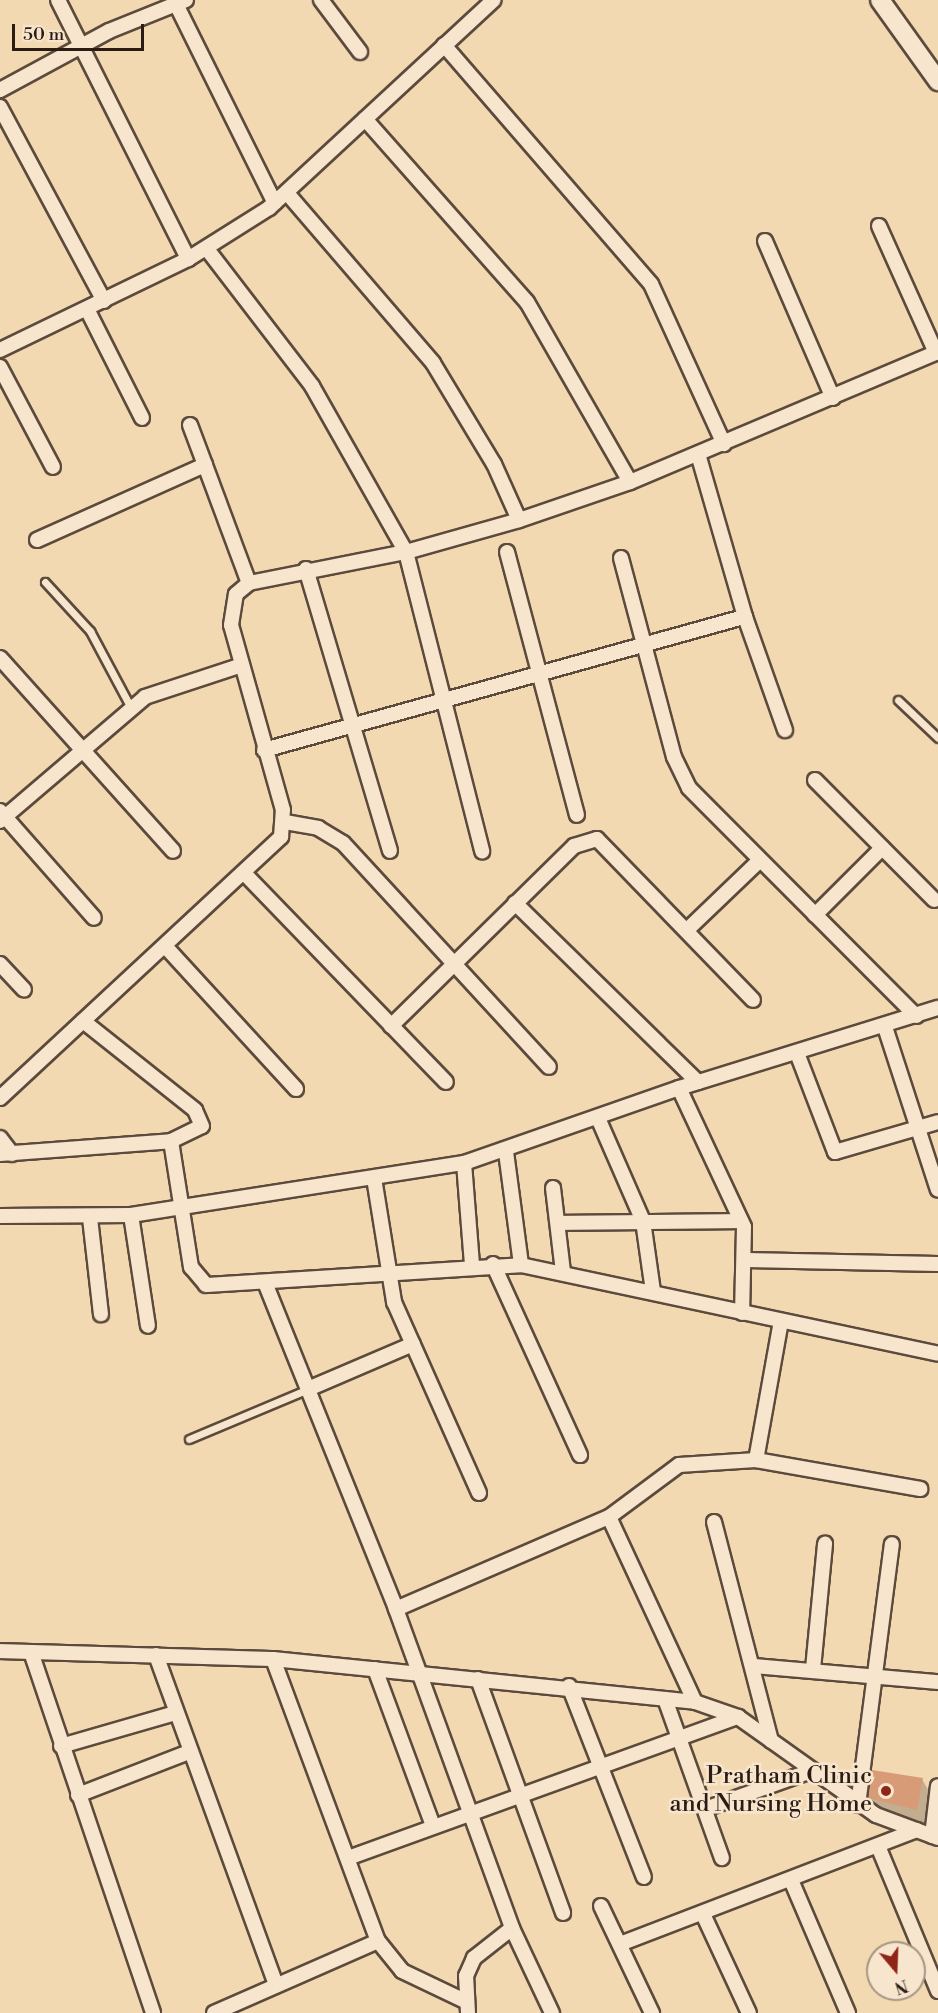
<!DOCTYPE html>
<style>
body{margin:0}
#map{position:relative;width:938px;height:2013px;overflow:hidden;background:#f3d9b2;font-family:"Libre Bodoni",serif}
div>[style]{position:absolute}
.shadow>*{inset:0;background:#0003}
.building>*{inset:0;background:#d79c77}
.roads{filter:drop-shadow(2px 0 #5c4a3c) drop-shadow(-2px 0 #5c4a3c) drop-shadow(0 2px #5c4a3c) drop-shadow(0 -2px #5c4a3c)}
.service>*{height:7px;margin:-3.5px;padding:0 3.5px;transform-origin:3.5px;border-radius:3.5px;background:#f7e6cd}
.minor>*{height:14px;margin:-7px;padding:0 7px;transform-origin:7px;border-radius:7px;background:#f7e6cd}
.tertiary>*{height:18px;margin:-9px;padding:0 9px;transform-origin:9px;border-radius:9px;background:#f7e6cd}
.dots>*{width:16px;height:16px;translate:-50% -50%;box-sizing:border-box;border:3px solid #f7e6cd;border-radius:50%}
span{translate:-50% -50%;white-space:nowrap;text-align:center;line-height:1.15;-webkit-text-stroke:5px #f7e6cd;paint-order:stroke}
.poi-label{font-size:24px;color:#2a1b14}
.right{translate:-100% -50%;text-align:right}
.north{position:absolute;left:866px;top:1941px;width:60px;height:60px;box-sizing:border-box;background:#f7e6cd;border:2px solid #a59583;border-radius:50%;rotate:161deg;font-size:16px;font-weight:700;line-height:24px;text-align:center;color:#2a1b14}
.north::after{content:'';display:block;margin:auto;width:21px;height:27px;background:#8f2418;clip-path:polygon(50% 0,100% 100%,50% 72%,0 100%)}
.scale{position:absolute;left:12px;top:24px;width:132px;height:27px;box-sizing:border-box;border:3px solid #2a1b14;border-top:0;padding-left:8px;font-size:18px;line-height:21px;white-space:nowrap;color:#2a1b14;-webkit-text-stroke:4px #f7e6cd;paint-order:stroke}
</style>
<div id="map">
<div class="shadow">
<div style="clip-path:polygon(922px 1779px,930px 1793px,925px 1824px,878px 1812px,870px 1798px)"></div>
</div>
<div class="building">
<div style="clip-path:polygon(872px 1770px,923px 1778px,917px 1810px,868px 1798px)"></div>
</div>
<div class="roads">
<div class="service">
<div style="left:45px;top:582px;width:67px;rotate:47.4deg"></div>
<div style="left:90px;top:631px;width:85px;rotate:61.9deg"></div>
<div style="left:898px;top:700px;width:55px;rotate:43.5deg"></div>
<div style="left:189px;top:1439px;width:129px;rotate:-22.8deg"></div>
</div>
<div class="minor">
<div style="left:58px;top:0;width:290px;rotate:63.3deg"></div>
<div style="left:321px;top:0;width:65px;rotate:53.1deg"></div>
<div style="left:176px;top:4px;width:222px;rotate:63.6deg"></div>
<div style="left:444px;top:45px;width:316px;rotate:49.1deg"></div>
<div style="left:651px;top:284px;width:176px;rotate:65.5deg"></div>
<div style="left:0;top:90px;width:124px;rotate:-28.4deg"></div>
<div style="left:109px;top:31px;width:83px;rotate:-21.9deg"></div>
<div style="left:0;top:107px;width:220px;rotate:61.8deg"></div>
<div style="left:365px;top:119px;width:244px;rotate:48.5deg"></div>
<div style="left:527px;top:302px;width:207px;rotate:60.2deg"></div>
<div style="left:287px;top:193px;width:224px;rotate:49.3deg"></div>
<div style="left:433px;top:363px;width:118px;rotate:58.9deg"></div>
<div style="left:494px;top:464px;width:61px;rotate:65.9deg"></div>
<div style="left:879px;top:226px;width:139px;rotate:65.8deg"></div>
<div style="left:765px;top:241px;width:171px;rotate:66.6deg"></div>
<div style="left:207px;top:249px;width:173px;rotate:52.5deg"></div>
<div style="left:312px;top:386px;width:191px;rotate:60.5deg"></div>
<div style="left:406px;top:552px;width:309px;rotate:75.7deg"></div>
<div style="left:87px;top:309px;width:122px;rotate:63.2deg"></div>
<div style="left:0;top:350px;width:209px;rotate:-25.8deg"></div>
<div style="left:188px;top:259px;width:96px;rotate:-32.2deg"></div>
<div style="left:269px;top:208px;width:306px;rotate:-42.8deg"></div>
<div style="left:0;top:367px;width:113px;rotate:62.1deg"></div>
<div style="left:190px;top:425px;width:43px;rotate:69.4deg"></div>
<div style="left:698px;top:454px;width:170px;rotate:73.9deg"></div>
<div style="left:745px;top:617px;width:120px;rotate:70.5deg"></div>
<div style="left:37px;top:540px;width:184px;rotate:-24.1deg"></div>
<div style="left:205px;top:465px;width:126px;rotate:69.6deg"></div>
<div style="left:507px;top:552px;width:272px;rotate:75.1deg"></div>
<div style="left:621px;top:558px;width:206px;rotate:75.1deg"></div>
<div style="left:674px;top:757px;width:34px;rotate:64deg"></div>
<div style="left:689px;top:788px;width:322px;rotate:45.1deg"></div>
<div style="left:306px;top:569px;width:294px;rotate:73.4deg"></div>
<div style="left:0;top:658px;width:259px;rotate:48.1deg"></div>
<div style="left:264px;top:750px;width:499px;rotate:-15.5deg"></div>
<div style="left:815px;top:780px;width:169px;rotate:45.2deg"></div>
<div style="left:0;top:811px;width:142px;rotate:48.7deg"></div>
<div style="left:0;top:821px;width:191px;rotate:-40.5deg"></div>
<div style="left:145px;top:697px;width:102px;rotate:-18.3deg"></div>
<div style="left:285px;top:822px;width:34px;rotate:10deg"></div>
<div style="left:318px;top:828px;width:29px;rotate:31deg"></div>
<div style="left:343px;top:843px;width:304px;rotate:47.4deg"></div>
<div style="left:245px;top:874px;width:289px;rotate:46deg"></div>
<div style="left:515px;top:903px;width:256px;rotate:44.4deg"></div>
<div style="left:815px;top:915px;width:95px;rotate:-45deg"></div>
<div style="left:687px;top:930px;width:101px;rotate:-43.8deg"></div>
<div style="left:165px;top:946px;width:194px;rotate:47.5deg"></div>
<div style="left:0;top:964px;width:35px;rotate:47deg"></div>
<div style="left:391px;top:1026px;width:257px;rotate:-44.5deg"></div>
<div style="left:574px;top:846px;width:24px;rotate:-17deg"></div>
<div style="left:597px;top:839px;width:224px;rotate:45.9deg"></div>
<div style="left:885px;top:1027px;width:171px;rotate:72deg"></div>
<div style="left:797px;top:1053px;width:106px;rotate:69deg"></div>
<div style="left:835px;top:1152px;width:107px;rotate:-16.2deg"></div>
<div style="left:679px;top:1088px;width:153px;rotate:64.9deg"></div>
<div style="left:744px;top:1227px;width:86px;rotate:91.3deg"></div>
<div style="left:0;top:1098px;width:384px;rotate:-42.9deg"></div>
<div style="left:281px;top:837px;width:27px;rotate:-86deg"></div>
<div style="left:283px;top:810px;width:192px;rotate:-105.7deg"></div>
<div style="left:231px;top:625px;width:31px;rotate:-81deg"></div>
<div style="left:236px;top:594px;width:17px;rotate:-40deg"></div>
<div style="left:249px;top:583px;width:160px;rotate:-11.2deg"></div>
<div style="left:406px;top:552px;width:117px;rotate:-15.8deg"></div>
<div style="left:519px;top:520px;width:117px;rotate:-18.9deg"></div>
<div style="left:630px;top:482px;width:334px;rotate:-22.9deg"></div>
<div style="left:598px;top:1118px;width:112px;rotate:66.4deg"></div>
<div style="left:643px;top:1221px;width:71px;rotate:81.9deg"></div>
<div style="left:0;top:1138px;width:20px;rotate:53deg"></div>
<div style="left:171px;top:1141px;width:128px;rotate:81deg"></div>
<div style="left:191px;top:1267px;width:23px;rotate:50deg"></div>
<div style="left:206px;top:1285px;width:316px;rotate:-3.6deg"></div>
<div style="left:521px;top:1265px;width:426px;rotate:12deg"></div>
<div style="left:506px;top:1152px;width:114px;rotate:82.4deg"></div>
<div style="left:0;top:1154px;width:171px;rotate:-4.3deg"></div>
<div style="left:171px;top:1141px;width:34px;rotate:-26deg"></div>
<div style="left:202px;top:1126px;width:17px;rotate:-114deg"></div>
<div style="left:195px;top:1110px;width:143px;rotate:-141.5deg"></div>
<div style="left:464px;top:1163px;width:102px;rotate:85.5deg"></div>
<div style="left:374px;top:1178px;width:126px;rotate:80.8deg"></div>
<div style="left:394px;top:1302px;width:209px;rotate:66deg"></div>
<div style="left:553px;top:1188px;width:85px;rotate:83.2deg"></div>
<div style="left:131px;top:1215px;width:112px;rotate:81.3deg"></div>
<div style="left:0;top:1216px;width:131px;rotate:-0.4deg"></div>
<div style="left:131px;top:1215px;width:337px;rotate:-8.9deg"></div>
<div style="left:464px;top:1163px;width:228px;rotate:-19.2deg"></div>
<div style="left:679px;top:1088px;width:271px;rotate:-17.2deg"></div>
<div style="left:90px;top:1218px;width:97px;rotate:83.5deg"></div>
<div style="left:558px;top:1223px;width:183px;rotate:-0.6deg"></div>
<div style="left:746px;top:1260px;width:192px;rotate:1.2deg"></div>
<div style="left:493px;top:1264px;width:210px;rotate:65.5deg"></div>
<div style="left:266px;top:1285px;width:349px;rotate:68.1deg"></div>
<div style="left:396px;top:1609px;width:339px;rotate:70deg"></div>
<div style="left:512px;top:1928px;width:94px;rotate:64.8deg"></div>
<div style="left:308px;top:1389px;width:114px;rotate:-23.2deg"></div>
<div style="left:756px;top:1460px;width:141px;rotate:-79.8deg"></div>
<div style="left:609px;top:1517px;width:204px;rotate:65.1deg"></div>
<div style="left:714px;top:1522px;width:226px;rotate:75.4deg"></div>
<div style="left:396px;top:1609px;width:232px;rotate:-23.4deg"></div>
<div style="left:609px;top:1517px;width:87px;rotate:-36.6deg"></div>
<div style="left:679px;top:1465px;width:77px;rotate:-3.7deg"></div>
<div style="left:756px;top:1460px;width:167px;rotate:10deg"></div>
<div style="left:0;top:1651px;width:273px;rotate:1.7deg"></div>
<div style="left:273px;top:1659px;width:424px;rotate:5.8deg"></div>
<div style="left:695px;top:1702px;width:46px;rotate:19.2deg"></div>
<div style="left:738px;top:1717px;width:169px;rotate:35.4deg"></div>
<div style="left:876px;top:1815px;width:66px;rotate:20.4deg"></div>
<div style="left:31px;top:1652px;width:381px;rotate:71.3deg"></div>
<div style="left:156px;top:1655px;width:351px;rotate:70deg"></div>
<div style="left:273px;top:1659px;width:301px;rotate:69.6deg"></div>
<div style="left:378px;top:1941px;width:38px;rotate:51deg"></div>
<div style="left:402px;top:1971px;width:72px;rotate:25.5deg"></div>
<div style="left:754px;top:1666px;width:185px;rotate:5deg"></div>
<div style="left:375px;top:1669px;width:167px;rotate:69.7deg"></div>
<div style="left:813px;top:1669px;width:126px;rotate:-84.5deg"></div>
<div style="left:478px;top:1679px;width:249px;rotate:70deg"></div>
<div style="left:569px;top:1686px;width:205px;rotate:68.6deg"></div>
<div style="left:665px;top:1699px;width:169px;rotate:70.3deg"></div>
<div style="left:61px;top:1746px;width:119px;rotate:-16.1deg"></div>
<div style="left:78px;top:1795px;width:119px;rotate:-21.2deg"></div>
<div style="left:858px;top:1805px;width:263px;rotate:-82.6deg"></div>
<div style="left:705px;top:1809px;width:113px;rotate:-19.7deg"></div>
<div style="left:932px;top:1836px;width:50px;rotate:-83.2deg"></div>
<div style="left:878px;top:1846px;width:157px;rotate:67.5deg"></div>
<div style="left:348px;top:1858px;width:415px;rotate:-19.9deg"></div>
<div style="left:791px;top:1880px;width:145px;rotate:66.8deg"></div>
<div style="left:601px;top:1906px;width:119px;rotate:64.5deg"></div>
<div style="left:703px;top:1914px;width:109px;rotate:65.1deg"></div>
<div style="left:620px;top:1944px;width:318px;rotate:-21deg"></div>
<div style="left:214px;top:2013px;width:179px;rotate:-23.7deg"></div>
<div style="left:468px;top:2013px;width:37px;rotate:-93deg"></div>
<div style="left:466px;top:1976px;width:20px;rotate:-66deg"></div>
<div style="left:474px;top:1958px;width:48px;rotate:-38.3deg"></div>
</div>
<div class="tertiary">
<div style="left:880px;top:0;width:100px;rotate:54.4deg"></div>
</div>
</div>
<div class="dots">
<div style="left:886px;top:1791px;background:#8f2418"></div>
</div>
<div class="poi-label">
<span class="right" style="left:872px;top:1791px">Pratham Clinic<br>and Nursing Home</span>
</div>
<div class="north">N</div>
<div class="scale">50 m</div>
</div>
